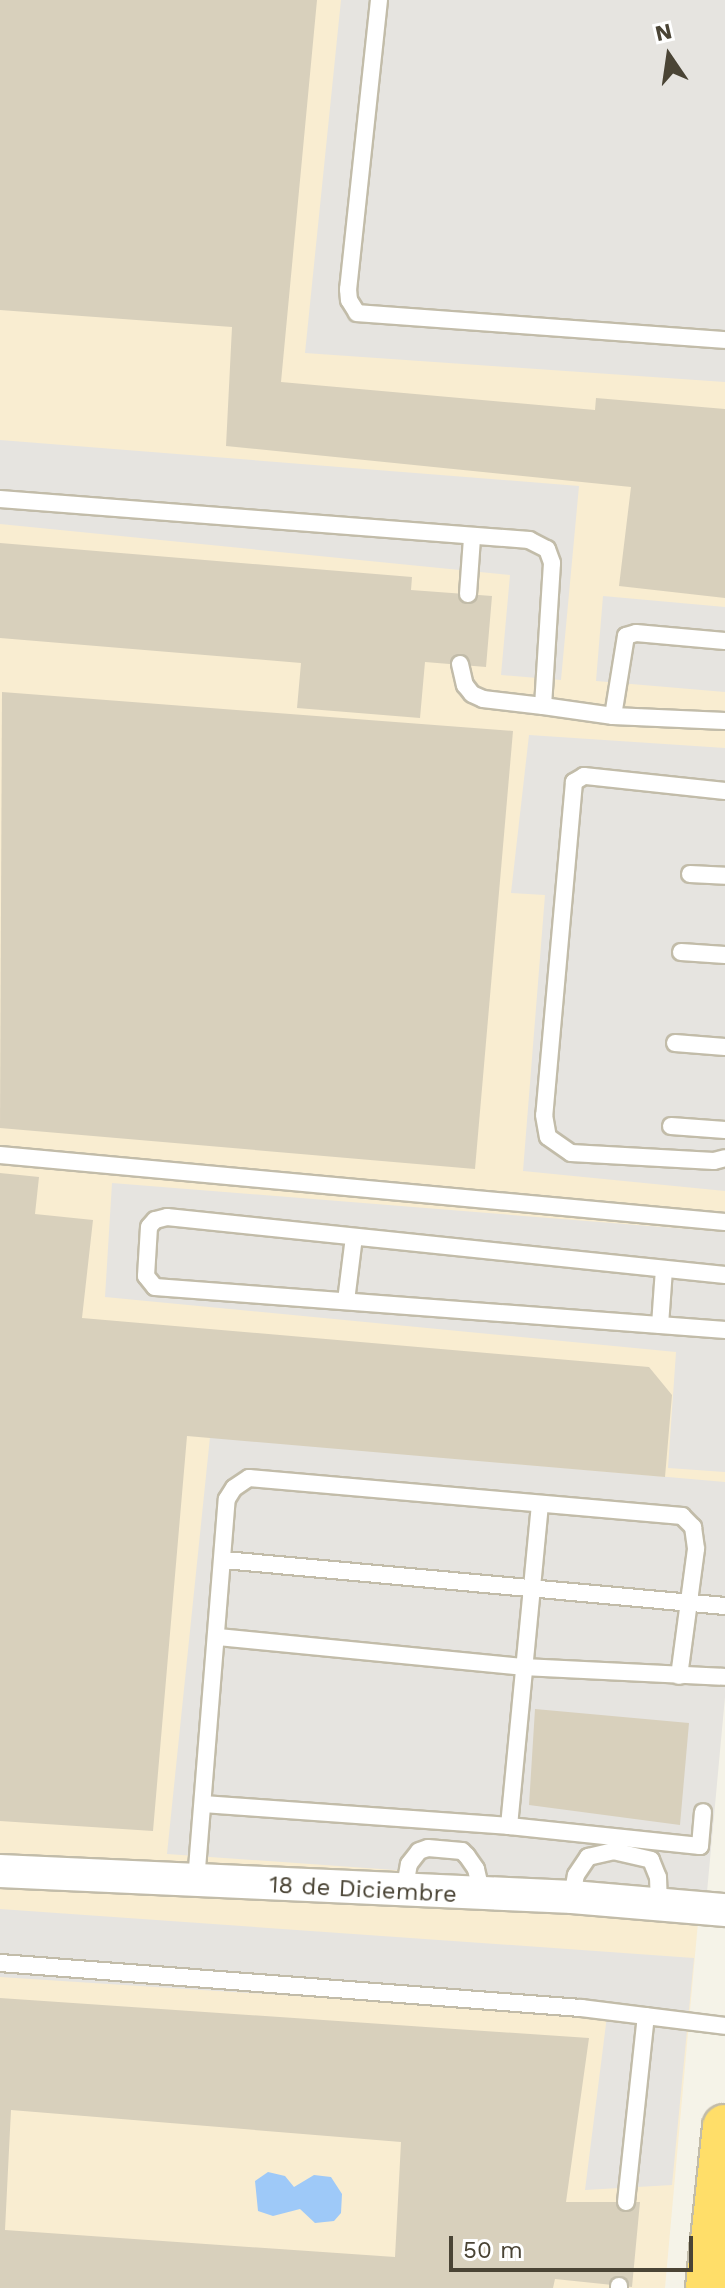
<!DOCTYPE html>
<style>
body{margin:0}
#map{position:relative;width:725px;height:2288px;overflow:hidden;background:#f5f3e8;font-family:"Work Sans",sans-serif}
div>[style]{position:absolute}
.commercial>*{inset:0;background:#f9edd1}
.parking>*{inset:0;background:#e6e4e0}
.water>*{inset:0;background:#9ec9f8}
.building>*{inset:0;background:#d8d0bc}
.roads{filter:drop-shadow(2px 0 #c2bca9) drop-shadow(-2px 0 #c2bca9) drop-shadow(0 2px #c2bca9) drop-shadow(0 -2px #c2bca9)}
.lane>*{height:16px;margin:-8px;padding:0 8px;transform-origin:8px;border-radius:8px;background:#fff}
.street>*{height:32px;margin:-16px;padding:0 16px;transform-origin:16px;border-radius:16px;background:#fff}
.highway>*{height:44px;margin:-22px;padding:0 22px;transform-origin:22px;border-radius:22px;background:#ffde69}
span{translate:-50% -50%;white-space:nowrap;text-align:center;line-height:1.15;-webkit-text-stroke:6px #fff;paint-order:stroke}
.street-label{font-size:24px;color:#4a4435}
.north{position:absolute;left:629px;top:16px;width:80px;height:80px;-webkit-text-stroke:6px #fff;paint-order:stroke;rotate:347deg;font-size:22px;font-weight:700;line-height:32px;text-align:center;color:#4a4435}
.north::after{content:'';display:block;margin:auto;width:28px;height:36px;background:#4a4435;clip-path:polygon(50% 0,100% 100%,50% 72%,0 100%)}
.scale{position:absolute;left:449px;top:2236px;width:244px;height:36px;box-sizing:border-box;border:4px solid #4a4435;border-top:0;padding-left:10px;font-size:24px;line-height:28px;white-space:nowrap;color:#4a4435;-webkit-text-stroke:6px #fff;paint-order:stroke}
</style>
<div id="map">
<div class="commercial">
<div style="clip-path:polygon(0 0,725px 0,725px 1623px,665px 2288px,0 2288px)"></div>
</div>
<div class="parking">
<div style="clip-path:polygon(341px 0,725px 0,725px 382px,305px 353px)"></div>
<div style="clip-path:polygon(0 440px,579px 486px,561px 680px,501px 675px,510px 575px,0 524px)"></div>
<div style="clip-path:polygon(603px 596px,725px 607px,725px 692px,596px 681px)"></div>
<div style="clip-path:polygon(529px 735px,725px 748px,725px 1191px,523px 1171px,545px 895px,511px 893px)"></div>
<div style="clip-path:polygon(112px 1183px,725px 1232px,725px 1472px,668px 1468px,676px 1352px,105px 1297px)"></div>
<div style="clip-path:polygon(210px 1437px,725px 1482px,725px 1697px,707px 1892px,167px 1854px)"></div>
<div style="clip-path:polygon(0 1909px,694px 1958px,672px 2185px,585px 2190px,607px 2016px,0 1977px)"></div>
</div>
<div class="water">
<div style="clip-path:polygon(268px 2172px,285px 2176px,294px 2187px,314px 2175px,331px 2177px,342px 2194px,341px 2213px,334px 2221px,315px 2223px,300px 2209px,273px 2216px,258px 2211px,255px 2181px)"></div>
</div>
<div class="building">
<div style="clip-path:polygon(0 0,317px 0,281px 382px,595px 410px,596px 398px,725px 409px,725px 598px,619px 586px,631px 487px,226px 446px,232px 327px,0 310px)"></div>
<div style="clip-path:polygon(0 543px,412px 577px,411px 590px,492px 596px,486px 667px,425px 662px,420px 718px,297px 708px,301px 663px,0 638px)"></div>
<div style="clip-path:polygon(2px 692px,513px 731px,475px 1169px,0 1128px)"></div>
<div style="clip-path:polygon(0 1173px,39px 1177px,35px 1214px,93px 1220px,82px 1318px,649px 1367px,672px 1395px,665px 1477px,187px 1436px,153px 1831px,0 1821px)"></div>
<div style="clip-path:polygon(535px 1709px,689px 1723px,680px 1825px,529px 1805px)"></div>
<div style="clip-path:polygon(evenodd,0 1998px,589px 2038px,566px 2202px,640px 2202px,632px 2287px,555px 2279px,553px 2288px,0 2288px,0 1998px,11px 2110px,401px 2142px,395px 2257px,5px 2230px,11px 2110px)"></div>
</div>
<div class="roads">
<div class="lane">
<div style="left:379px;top:0;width:291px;rotate:96.1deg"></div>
<div style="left:348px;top:289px;width:11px;rotate:85deg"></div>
<div style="left:349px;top:300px;width:15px;rotate:58deg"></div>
<div style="left:357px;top:313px;width:369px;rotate:4.2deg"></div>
<div style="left:0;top:499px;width:531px;rotate:4.43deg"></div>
<div style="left:529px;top:540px;width:20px;rotate:27deg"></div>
<div style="left:547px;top:549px;width:15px;rotate:70deg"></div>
<div style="left:552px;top:563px;width:143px;rotate:93.6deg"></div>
<div style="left:543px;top:706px;width:71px;rotate:8.1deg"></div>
<div style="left:613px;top:716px;width:112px;rotate:2.6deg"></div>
<div style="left:468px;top:594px;width:56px;rotate:-85.9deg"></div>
<div style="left:460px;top:664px;width:22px;rotate:77deg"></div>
<div style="left:465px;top:685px;width:11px;rotate:52deg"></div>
<div style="left:472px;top:694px;width:12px;rotate:24deg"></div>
<div style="left:483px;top:699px;width:60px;rotate:6.7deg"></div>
<div style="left:613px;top:716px;width:81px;rotate:-80.8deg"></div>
<div style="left:626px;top:636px;width:10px;rotate:-17deg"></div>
<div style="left:636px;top:633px;width:89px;rotate:5.1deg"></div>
<div style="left:725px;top:791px;width:142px;rotate:-173.9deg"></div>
<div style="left:584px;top:776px;width:12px;rotate:149deg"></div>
<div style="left:574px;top:782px;width:334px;rotate:95.1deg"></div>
<div style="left:544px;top:1115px;width:22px;rotate:80deg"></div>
<div style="left:548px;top:1137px;width:28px;rotate:35deg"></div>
<div style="left:571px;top:1153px;width:143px;rotate:3.2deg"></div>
<div style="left:714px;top:1161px;width:11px;rotate:-15deg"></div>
<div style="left:690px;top:874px;width:35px;rotate:3deg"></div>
<div style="left:681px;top:952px;width:44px;rotate:3.9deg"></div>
<div style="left:675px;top:1043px;width:50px;rotate:4.6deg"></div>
<div style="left:671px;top:1126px;width:54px;rotate:4.2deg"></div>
<div style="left:0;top:1155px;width:728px;rotate:5.28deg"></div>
<div style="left:725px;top:1275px;width:561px;rotate:-174.07deg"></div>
<div style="left:167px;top:1217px;width:12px;rotate:166deg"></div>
<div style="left:155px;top:1220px;width:9px;rotate:131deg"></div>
<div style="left:149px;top:1227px;width:49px;rotate:93.5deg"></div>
<div style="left:146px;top:1276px;width:14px;rotate:51deg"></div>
<div style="left:155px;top:1287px;width:572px;rotate:4.31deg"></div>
<div style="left:346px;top:1301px;width:64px;rotate:-82.9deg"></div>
<div style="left:660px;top:1325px;width:56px;rotate:-85.9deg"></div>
<div style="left:224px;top:1560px;width:503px;rotate:5.25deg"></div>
<div style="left:218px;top:1637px;width:306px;rotate:5.6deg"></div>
<div style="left:523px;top:1667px;width:202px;rotate:2.8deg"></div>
<div style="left:204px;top:1804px;width:306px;rotate:4.1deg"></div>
<div style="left:509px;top:1826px;width:192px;rotate:6deg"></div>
<div style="left:700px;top:1846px;width:34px;rotate:-85deg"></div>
<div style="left:509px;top:1826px;width:322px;rotate:-84.5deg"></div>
<div style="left:196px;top:1881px;width:383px;rotate:-85.4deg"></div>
<div style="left:227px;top:1499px;width:13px;rotate:-58deg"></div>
<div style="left:234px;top:1488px;width:18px;rotate:-34deg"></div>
<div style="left:249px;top:1478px;width:435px;rotate:5deg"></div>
<div style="left:682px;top:1516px;width:16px;rotate:45deg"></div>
<div style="left:693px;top:1527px;width:22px;rotate:82deg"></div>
<div style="left:696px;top:1549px;width:128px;rotate:97.6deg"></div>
<div style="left:404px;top:1892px;width:28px;rotate:-80deg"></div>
<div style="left:409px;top:1864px;width:16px;rotate:-52deg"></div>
<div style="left:419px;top:1851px;width:9px;rotate:-18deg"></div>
<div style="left:428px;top:1848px;width:34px;rotate:5deg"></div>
<div style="left:462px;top:1851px;width:7px;rotate:45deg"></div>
<div style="left:467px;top:1856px;width:16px;rotate:55deg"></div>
<div style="left:476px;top:1869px;width:28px;rotate:77deg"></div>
<div style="left:572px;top:1897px;width:22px;rotate:-80deg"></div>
<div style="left:576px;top:1875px;width:22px;rotate:-56deg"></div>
<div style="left:588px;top:1857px;width:26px;rotate:-13deg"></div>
<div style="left:613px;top:1851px;width:39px;rotate:13deg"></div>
<div style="left:651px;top:1860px;width:18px;rotate:68deg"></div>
<div style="left:658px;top:1877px;width:29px;rotate:88deg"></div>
<div style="left:0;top:1963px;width:583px;rotate:4.43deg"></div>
<div style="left:581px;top:2008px;width:145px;rotate:7.1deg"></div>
<div style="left:626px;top:2202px;width:187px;rotate:-83.9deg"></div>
<div style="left:619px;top:2288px;width:2px;rotate:-90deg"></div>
</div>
<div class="street">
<div style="left:0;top:1871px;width:573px;rotate:2.6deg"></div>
<div style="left:572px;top:1897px;width:154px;rotate:4.9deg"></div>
</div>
<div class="highway">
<div style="left:708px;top:2288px;width:162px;rotate:-84deg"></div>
</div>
</div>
<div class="street-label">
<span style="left:363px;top:1890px;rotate:3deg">18 de Diciembre</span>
</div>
<div class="north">N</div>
<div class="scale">50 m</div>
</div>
